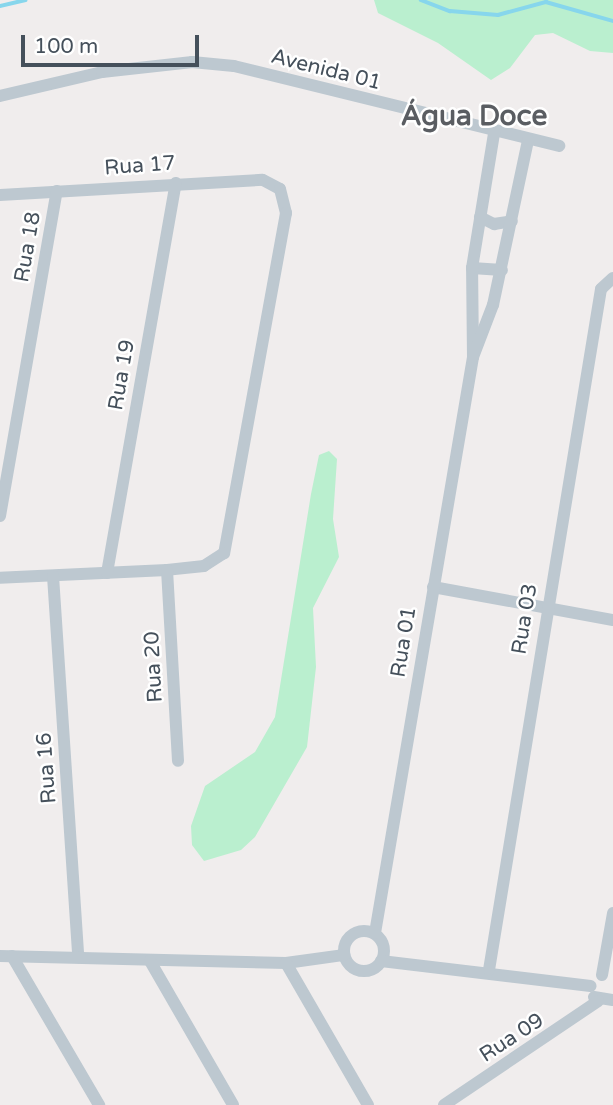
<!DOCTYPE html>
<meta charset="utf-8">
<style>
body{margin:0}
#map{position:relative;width:613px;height:1105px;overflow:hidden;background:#f0eded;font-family:"Varela Round",sans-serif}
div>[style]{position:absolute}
.green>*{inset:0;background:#baefcf}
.stream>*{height:3.5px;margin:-1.75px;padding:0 1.75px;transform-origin:1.75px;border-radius:1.75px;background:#87d6ec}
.minor>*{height:12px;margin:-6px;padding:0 6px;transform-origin:6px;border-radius:6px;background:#bdc8d0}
.minor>.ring{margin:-6px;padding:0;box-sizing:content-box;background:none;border:12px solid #bdc8d0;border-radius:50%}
span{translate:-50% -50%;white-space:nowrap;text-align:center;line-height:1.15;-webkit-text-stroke:5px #fff;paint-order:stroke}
.street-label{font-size:21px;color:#45505b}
.district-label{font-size:28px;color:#5a5d62;font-weight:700}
.scale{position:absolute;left:21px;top:35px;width:178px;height:32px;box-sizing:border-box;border:4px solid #45505b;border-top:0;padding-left:9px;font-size:21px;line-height:24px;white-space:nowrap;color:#45505b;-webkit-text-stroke:5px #fff;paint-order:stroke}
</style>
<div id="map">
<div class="green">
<div style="clip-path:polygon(374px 0,613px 0,613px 53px,590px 51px,553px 33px,535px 35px,510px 68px,491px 80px,438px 43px,378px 13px)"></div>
<div style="clip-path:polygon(329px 451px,337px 459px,333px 519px,339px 557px,313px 608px,316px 667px,307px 747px,255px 837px,241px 850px,204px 861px,192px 845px,191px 826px,205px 786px,255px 752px,275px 717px,311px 494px,319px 455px)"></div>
</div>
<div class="stream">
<div style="left:421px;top:0;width:31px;rotate:21deg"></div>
<div style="left:450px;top:11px;width:48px;rotate:4.8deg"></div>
<div style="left:498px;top:15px;width:50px;rotate:-15.2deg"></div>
<div style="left:546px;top:2px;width:70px;rotate:15.8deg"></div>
<div style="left:0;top:6px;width:26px;rotate:-13deg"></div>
</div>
<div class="minor">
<div style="left:0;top:96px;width:105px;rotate:-13.2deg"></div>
<div style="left:102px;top:72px;width:91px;rotate:-6.3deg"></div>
<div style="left:192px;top:62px;width:42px;rotate:5.4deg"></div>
<div style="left:234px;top:66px;width:335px;rotate:13.8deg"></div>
<div style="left:0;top:195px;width:263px;rotate:-3.3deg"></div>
<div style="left:263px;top:180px;width:19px;rotate:28deg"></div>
<div style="left:280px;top:189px;width:25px;rotate:76deg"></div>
<div style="left:286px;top:213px;width:346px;rotate:100.3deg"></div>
<div style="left:224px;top:553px;width:24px;rotate:147deg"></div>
<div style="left:204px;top:566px;width:37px;rotate:174deg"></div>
<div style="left:167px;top:570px;width:167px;rotate:177.3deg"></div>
<div style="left:480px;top:217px;width:16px;rotate:27deg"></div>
<div style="left:494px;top:224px;width:18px;rotate:-9deg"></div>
<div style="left:472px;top:268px;width:30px;rotate:4deg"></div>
<div style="left:473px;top:357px;width:89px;rotate:-90.6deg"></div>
<div style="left:472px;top:268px;width:137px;rotate:-80.7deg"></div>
<div style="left:0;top:516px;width:330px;rotate:-80.1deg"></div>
<div style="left:167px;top:570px;width:191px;rotate:86.7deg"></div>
<div style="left:107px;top:573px;width:396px;rotate:-80deg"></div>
<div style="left:53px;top:576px;width:382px;rotate:86.2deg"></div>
<div style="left:433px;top:587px;width:183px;rotate:10.4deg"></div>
<div class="ring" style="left:344px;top:931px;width:28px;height:28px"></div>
<div style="left:375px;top:933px;width:584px;rotate:-80.34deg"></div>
<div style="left:473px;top:357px;width:56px;rotate:-69deg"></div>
<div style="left:493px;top:305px;width:169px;rotate:-78deg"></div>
<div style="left:0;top:956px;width:286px;rotate:1.4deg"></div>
<div style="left:286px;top:963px;width:59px;rotate:-7.9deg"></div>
<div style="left:12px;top:956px;width:173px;rotate:59.7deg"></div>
<div style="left:150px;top:961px;width:166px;rotate:60deg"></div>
<div style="left:381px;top:961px;width:211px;rotate:6.8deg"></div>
<div style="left:286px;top:963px;width:164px;rotate:60deg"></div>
<div style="left:489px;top:970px;width:690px;rotate:-80.66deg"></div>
<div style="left:601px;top:289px;width:16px;rotate:-43deg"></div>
<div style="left:602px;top:975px;width:63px;rotate:-79.9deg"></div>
<div style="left:594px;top:997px;width:19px;rotate:9deg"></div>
<div style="left:444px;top:1105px;width:186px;rotate:-34deg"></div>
</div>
<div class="street-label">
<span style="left:326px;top:70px;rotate:14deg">Avenida 01</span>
<span style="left:140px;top:166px;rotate:-4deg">Rua 17</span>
<span style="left:28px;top:247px;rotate:-80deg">Rua 18</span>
<span style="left:122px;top:375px;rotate:-80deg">Rua 19</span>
<span style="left:525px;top:619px;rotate:-81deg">Rua 03</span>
<span style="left:404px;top:642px;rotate:-81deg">Rua 01</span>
<span style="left:154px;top:667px;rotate:-93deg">Rua 20</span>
<span style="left:47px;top:768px;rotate:-94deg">Rua 16</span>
<span style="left:512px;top:1038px;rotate:-33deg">Rua 09</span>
</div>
<div class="district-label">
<span style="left:474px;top:116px">Água Doce</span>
</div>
<div class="scale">100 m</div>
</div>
